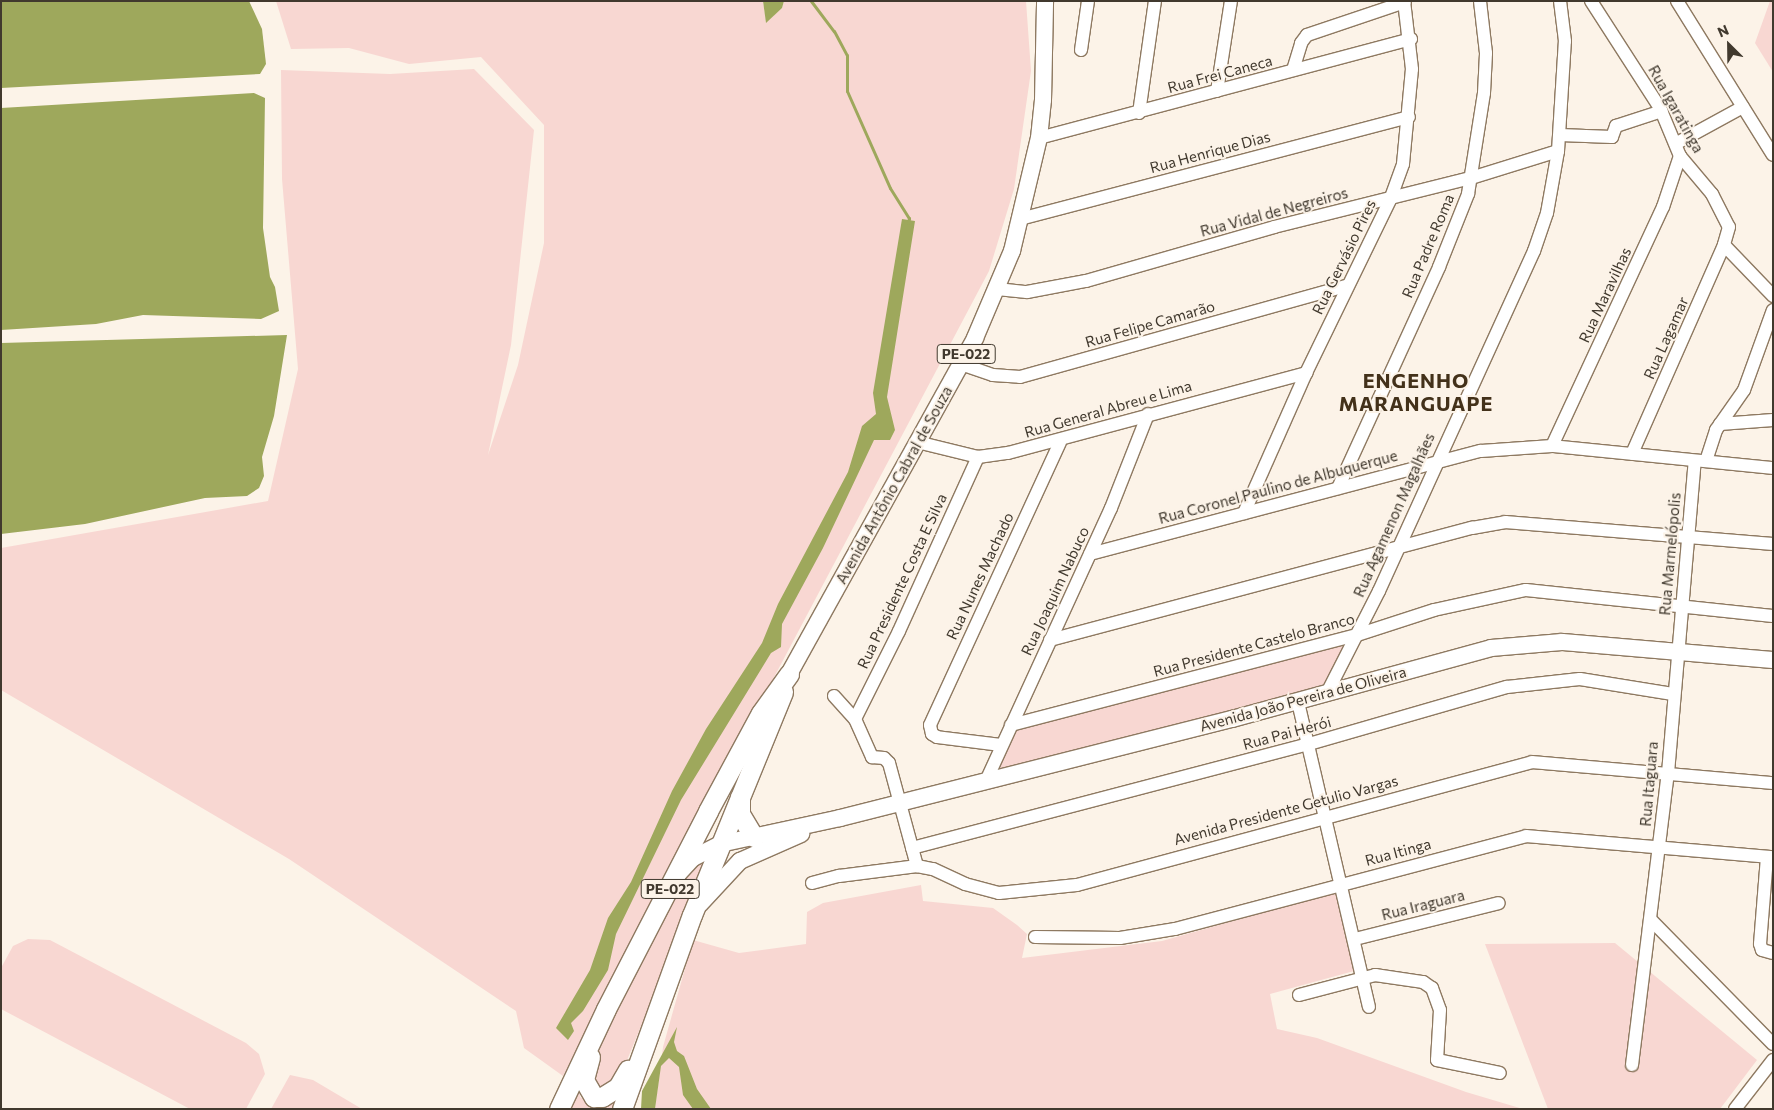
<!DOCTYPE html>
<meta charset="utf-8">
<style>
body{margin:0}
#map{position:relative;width:1774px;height:1110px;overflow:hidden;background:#fcf3e8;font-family:Commissioner,sans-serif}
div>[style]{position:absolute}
.green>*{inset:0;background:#f8d7d2}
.water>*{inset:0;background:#9ea85c}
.stream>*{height:3px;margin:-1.5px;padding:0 1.5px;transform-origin:1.5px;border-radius:1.5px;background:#9ea85c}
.roads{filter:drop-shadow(1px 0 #8e7961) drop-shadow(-1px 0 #8e7961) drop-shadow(0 1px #8e7961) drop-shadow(0 -1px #8e7961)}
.minor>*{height:12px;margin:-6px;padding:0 6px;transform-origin:6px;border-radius:6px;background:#fff}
.major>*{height:16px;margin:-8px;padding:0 8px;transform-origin:8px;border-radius:8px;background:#fff}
.highway>*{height:19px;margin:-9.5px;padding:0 9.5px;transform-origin:9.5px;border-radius:9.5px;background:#fff}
span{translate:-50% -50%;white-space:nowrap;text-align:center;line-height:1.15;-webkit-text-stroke:4px #fcf3e8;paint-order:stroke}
.shield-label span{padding:1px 4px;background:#fcf3e8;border:1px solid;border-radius:4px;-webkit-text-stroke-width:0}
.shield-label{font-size:14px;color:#41392e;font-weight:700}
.street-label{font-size:15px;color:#41392e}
.district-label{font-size:20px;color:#43311a;font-weight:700;letter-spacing:1px}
.frame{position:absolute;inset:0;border:2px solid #41392e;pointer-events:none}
.north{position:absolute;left:1704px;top:20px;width:50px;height:50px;-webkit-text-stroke:4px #fcf3e8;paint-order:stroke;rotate:337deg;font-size:14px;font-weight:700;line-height:20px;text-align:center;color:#41392e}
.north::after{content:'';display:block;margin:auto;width:18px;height:22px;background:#41392e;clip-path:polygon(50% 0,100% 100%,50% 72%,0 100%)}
</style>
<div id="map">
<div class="green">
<div style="clip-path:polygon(276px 1px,763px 1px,766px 22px,782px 8px,784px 1px,1026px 1px,1031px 71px,1014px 189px,989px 271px,563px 1076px,524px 1048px,516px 1011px,289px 859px,1px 690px,1px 548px,268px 501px,298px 369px,282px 179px,281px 70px,390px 74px,474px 69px,534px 130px,511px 345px,488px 455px,518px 365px,544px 243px,544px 125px,481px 57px,409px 64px,349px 48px,291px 49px)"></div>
<div style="clip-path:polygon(1770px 1px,1773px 1px,1773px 72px,1755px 43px)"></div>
<div style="clip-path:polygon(1351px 639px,1326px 695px,986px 781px,1013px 727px)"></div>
<div style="clip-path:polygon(714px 849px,623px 1070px,601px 1094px,589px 1087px,595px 1053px,676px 883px)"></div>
<div style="clip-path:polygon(921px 885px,923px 901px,993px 908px,1017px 925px,1027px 934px,1022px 958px,1162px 941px,1336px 892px,1354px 971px,1270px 994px,1277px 1029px,1317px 1038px,1466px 1092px,1523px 1109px,655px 1109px,663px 1047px,693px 940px,739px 953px,806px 944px,807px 912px,823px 903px)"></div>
<div style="clip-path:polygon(28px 939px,50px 940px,246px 1043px,259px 1054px,265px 1074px,246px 1109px,190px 1109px,1px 1009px,1px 968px,13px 946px)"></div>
<div style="clip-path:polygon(1615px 943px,1757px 1060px,1720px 1109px,1548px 1109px,1485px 944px)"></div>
<div style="clip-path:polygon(290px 1075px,313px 1080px,362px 1109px,271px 1109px)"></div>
<div style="clip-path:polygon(578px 1077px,580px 1097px,589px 1103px,627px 1081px,616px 1109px,565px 1109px)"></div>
</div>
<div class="water">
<div style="clip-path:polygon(1px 1px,249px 1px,262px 29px,266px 64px,260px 74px,1px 88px)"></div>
<div style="clip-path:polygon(763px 1px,784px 1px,782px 8px,766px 23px)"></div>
<div style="clip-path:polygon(254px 93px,265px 98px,263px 228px,270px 277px,275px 287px,279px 311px,261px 319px,143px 315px,96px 324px,1px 330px,1px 108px)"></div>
<div style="clip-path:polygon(902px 219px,915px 221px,887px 397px,895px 430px,890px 440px,874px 440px,823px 548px,782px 624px,781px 647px,771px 653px,681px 800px,616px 934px,608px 970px,583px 1011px,571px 1023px,574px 1031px,568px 1040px,556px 1028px,590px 970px,608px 918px,631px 882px,672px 791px,706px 729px,762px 643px,778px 604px,848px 472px,862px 426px,876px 414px,873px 393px)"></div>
<div style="clip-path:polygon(287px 335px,274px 416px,262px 457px,264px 476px,259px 488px,247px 496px,205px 498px,85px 524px,1px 534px,1px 343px)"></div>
<div style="clip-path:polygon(677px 1027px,674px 1042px,677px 1051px,684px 1056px,697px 1089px,711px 1109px,693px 1109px,683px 1095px,679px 1067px,669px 1058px,661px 1066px,655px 1109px,641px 1109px,642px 1091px)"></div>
</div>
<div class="stream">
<div style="left:811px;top:1px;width:38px;rotate:53deg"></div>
<div style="left:834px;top:31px;width:27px;rotate:62deg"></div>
<div style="left:847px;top:55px;width:36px;rotate:90deg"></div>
<div style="left:847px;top:91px;width:106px;rotate:66.1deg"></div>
<div style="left:890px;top:188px;width:36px;rotate:58deg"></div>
<div style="left:909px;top:218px;width:5px;rotate:101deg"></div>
</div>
<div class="roads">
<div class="minor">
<div style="left:1591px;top:1px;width:127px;rotate:57.2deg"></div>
<div style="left:1660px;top:108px;width:52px;rotate:67.4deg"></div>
<div style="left:1680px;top:156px;width:50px;rotate:49.9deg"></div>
<div style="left:1712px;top:194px;width:37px;rotate:63deg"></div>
<div style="left:1729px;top:227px;width:19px;rotate:106deg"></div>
<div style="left:1724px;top:245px;width:228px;rotate:113.8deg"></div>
<div style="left:1677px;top:1px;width:181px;rotate:58.1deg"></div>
<div style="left:1081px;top:50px;width:49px;rotate:-81.9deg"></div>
<div style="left:1293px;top:70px;width:28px;rotate:-73deg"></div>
<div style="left:1301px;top:43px;width:10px;rotate:-53deg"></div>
<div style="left:1307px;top:35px;width:103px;rotate:-18.6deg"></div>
<div style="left:1217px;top:91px;width:91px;rotate:-81.2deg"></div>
<div style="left:1139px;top:113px;width:113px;rotate:-81.9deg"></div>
<div style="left:1560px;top:135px;width:52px;rotate:2.2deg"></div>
<div style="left:1612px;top:137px;width:12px;rotate:-70deg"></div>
<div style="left:1616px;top:126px;width:48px;rotate:-18.1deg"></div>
<div style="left:1039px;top:138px;width:385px;rotate:-14.9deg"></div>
<div style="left:1677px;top:143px;width:75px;rotate:-28.6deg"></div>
<div style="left:1020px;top:219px;width:402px;rotate:-14.7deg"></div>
<div style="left:1724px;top:245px;width:71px;rotate:46.1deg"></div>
<div style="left:997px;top:289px;width:30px;rotate:6deg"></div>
<div style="left:1027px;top:292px;width:60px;rotate:-10.6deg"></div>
<div style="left:1086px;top:281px;width:196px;rotate:-16deg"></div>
<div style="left:1274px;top:227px;width:203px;rotate:-14deg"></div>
<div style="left:1471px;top:178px;width:91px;rotate:-17.2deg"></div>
<div style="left:961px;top:364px;width:34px;rotate:19deg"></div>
<div style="left:993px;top:375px;width:27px;rotate:4deg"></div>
<div style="left:1020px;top:377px;width:339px;rotate:-15.6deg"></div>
<div style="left:1720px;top:424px;width:53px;rotate:-4.3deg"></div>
<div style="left:917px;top:442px;width:63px;rotate:13.8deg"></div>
<div style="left:978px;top:457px;width:30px;rotate:-8deg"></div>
<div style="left:1008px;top:453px;width:309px;rotate:-15deg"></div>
<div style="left:1552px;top:446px;width:264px;rotate:-65.1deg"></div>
<div style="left:1663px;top:207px;width:54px;rotate:-71.6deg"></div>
<div style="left:1706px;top:461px;width:33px;rotate:-72deg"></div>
<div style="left:1716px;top:430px;width:49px;rotate:-55deg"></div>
<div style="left:1744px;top:390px;width:85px;rotate:-70.1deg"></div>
<div style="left:1338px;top:488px;width:243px;rotate:-65.4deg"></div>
<div style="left:1439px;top:267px;width:79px;rotate:-68.3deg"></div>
<div style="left:1468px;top:194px;width:102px;rotate:-81deg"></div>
<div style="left:1484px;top:93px;width:40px;rotate:-87.1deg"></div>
<div style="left:1486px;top:53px;width:52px;rotate:-96.6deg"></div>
<div style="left:1244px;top:513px;width:153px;rotate:-66.1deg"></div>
<div style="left:1306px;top:373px;width:192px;rotate:-64.1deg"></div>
<div style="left:1390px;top:200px;width:38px;rotate:-70deg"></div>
<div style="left:1403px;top:164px;width:95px;rotate:-84.6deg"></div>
<div style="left:1412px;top:69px;width:68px;rotate:-96.7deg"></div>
<div style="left:1090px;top:554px;width:404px;rotate:-14.8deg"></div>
<div style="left:1481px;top:451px;width:71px;rotate:-4deg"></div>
<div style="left:1552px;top:446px;width:222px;rotate:5.7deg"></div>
<div style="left:1050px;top:640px;width:437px;rotate:-14.9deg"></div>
<div style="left:1472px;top:528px;width:34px;rotate:-10deg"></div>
<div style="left:1505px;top:522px;width:269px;rotate:4.7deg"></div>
<div style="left:1326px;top:695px;width:117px;rotate:-63deg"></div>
<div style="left:1379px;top:591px;width:374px;rotate:-65.5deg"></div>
<div style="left:1534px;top:251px;width:40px;rotate:-71.1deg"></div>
<div style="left:1547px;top:213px;width:63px;rotate:-79.9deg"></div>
<div style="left:1558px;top:151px;width:110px;rotate:-86.4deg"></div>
<div style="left:1565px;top:41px;width:40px;rotate:-97.1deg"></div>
<div style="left:834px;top:696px;width:31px;rotate:48deg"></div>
<div style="left:855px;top:719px;width:42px;rotate:65.9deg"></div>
<div style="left:872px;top:757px;width:12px;rotate:5deg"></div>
<div style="left:884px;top:758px;width:7px;rotate:45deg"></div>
<div style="left:889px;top:763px;width:107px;rotate:74.8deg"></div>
<div style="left:1298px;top:702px;width:313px;rotate:76.9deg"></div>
<div style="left:855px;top:719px;width:98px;rotate:-63.4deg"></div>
<div style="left:899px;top:631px;width:191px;rotate:-65.6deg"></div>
<div style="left:1011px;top:725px;width:358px;rotate:-14.6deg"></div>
<div style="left:1357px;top:635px;width:81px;rotate:-18deg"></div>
<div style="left:1434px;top:610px;width:94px;rotate:-12.3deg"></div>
<div style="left:1526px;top:590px;width:248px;rotate:6deg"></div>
<div style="left:1001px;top:745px;width:64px;rotate:-172.9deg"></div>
<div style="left:937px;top:737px;width:6px;rotate:-149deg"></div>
<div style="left:932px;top:734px;width:9px;rotate:-103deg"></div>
<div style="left:930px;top:725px;width:311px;rotate:-65.3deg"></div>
<div style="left:986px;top:781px;width:300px;rotate:-65.4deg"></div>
<div style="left:1111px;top:508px;width:101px;rotate:-68.5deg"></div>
<div style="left:912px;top:848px;width:410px;rotate:-14.7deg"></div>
<div style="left:1309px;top:744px;width:206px;rotate:-16.1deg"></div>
<div style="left:1507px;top:687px;width:73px;rotate:-6.3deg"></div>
<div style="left:1580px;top:679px;width:94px;rotate:9.2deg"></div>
<div style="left:1767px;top:857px;width:87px;rotate:94.6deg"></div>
<div style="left:1760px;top:944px;width:6px;rotate:72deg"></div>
<div style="left:1762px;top:950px;width:11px;rotate:15deg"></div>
<div style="left:812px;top:883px;width:28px;rotate:-15deg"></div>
<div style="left:839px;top:876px;width:79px;rotate:-7.3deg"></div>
<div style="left:917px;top:866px;width:16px;rotate:11deg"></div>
<div style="left:933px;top:869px;width:35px;rotate:25deg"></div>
<div style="left:965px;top:884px;width:35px;rotate:15deg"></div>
<div style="left:999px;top:893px;width:78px;rotate:-5.9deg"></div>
<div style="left:1077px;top:885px;width:471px;rotate:-15.1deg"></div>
<div style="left:1532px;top:762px;width:242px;rotate:5deg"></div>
<div style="left:1651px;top:920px;width:174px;rotate:45.5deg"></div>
<div style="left:1035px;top:937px;width:85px;rotate:0.7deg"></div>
<div style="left:1120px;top:938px;width:56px;rotate:-9.3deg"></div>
<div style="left:1175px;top:929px;width:363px;rotate:-14.8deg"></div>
<div style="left:1526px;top:836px;width:248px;rotate:4.9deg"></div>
<div style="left:1355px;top:939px;width:148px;rotate:-14deg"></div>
<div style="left:1299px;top:995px;width:79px;rotate:-14.7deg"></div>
<div style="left:1375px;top:975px;width:49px;rotate:8.3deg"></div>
<div style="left:1423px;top:982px;width:11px;rotate:34deg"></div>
<div style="left:1432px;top:988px;width:23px;rotate:70deg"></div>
<div style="left:1440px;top:1010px;width:50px;rotate:93.4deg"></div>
<div style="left:1437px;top:1060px;width:64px;rotate:11.7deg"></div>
<div style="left:1632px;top:1065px;width:294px;rotate:-83deg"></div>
<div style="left:1668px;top:773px;width:313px;rotate:-85.1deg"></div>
<div style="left:1735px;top:1109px;width:62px;rotate:-52.2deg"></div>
</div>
<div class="major">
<div style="left:789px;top:674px;width:384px;rotate:-61deg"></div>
<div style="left:975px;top:338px;width:95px;rotate:-67deg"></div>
<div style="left:1012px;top:251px;width:116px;rotate:-76.6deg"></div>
<div style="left:1039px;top:138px;width:38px;rotate:-84deg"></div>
<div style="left:1043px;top:100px;width:99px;rotate:-88.8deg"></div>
<div style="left:679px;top:873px;width:21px;rotate:-47deg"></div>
<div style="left:693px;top:858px;width:30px;rotate:-27deg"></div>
<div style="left:720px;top:844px;width:123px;rotate:-12.2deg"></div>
<div style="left:840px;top:818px;width:404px;rotate:-14.2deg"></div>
<div style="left:1232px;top:719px;width:269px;rotate:-15.3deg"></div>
<div style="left:1491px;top:648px;width:71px;rotate:-4.8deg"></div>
<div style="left:1562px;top:642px;width:212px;rotate:4.9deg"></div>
<div style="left:700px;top:904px;width:59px;rotate:-47.1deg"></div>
<div style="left:740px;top:861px;width:67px;rotate:-23.9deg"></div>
</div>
<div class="highway">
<div style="left:740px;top:797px;width:17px;rotate:90deg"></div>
<div style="left:740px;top:814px;width:27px;rotate:59deg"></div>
<div style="left:590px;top:1057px;width:24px;rotate:105deg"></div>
<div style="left:584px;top:1080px;width:20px;rotate:60deg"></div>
<div style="left:594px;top:1097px;width:8px"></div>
<div style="left:602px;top:1097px;width:19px;rotate:-32deg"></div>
<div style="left:618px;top:1087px;width:20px;rotate:-60deg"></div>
<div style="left:559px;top:1109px;width:110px;rotate:-64.8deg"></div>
<div style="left:606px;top:1009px;width:223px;rotate:-62.7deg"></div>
<div style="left:708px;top:811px;width:111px;rotate:-61.6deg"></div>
<div style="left:761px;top:713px;width:48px;rotate:-54.3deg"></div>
<div style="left:622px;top:1109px;width:206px;rotate:-70.2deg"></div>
<div style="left:692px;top:915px;width:241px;rotate:-67.8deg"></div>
</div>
</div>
<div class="shield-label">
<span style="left:966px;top:354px">PE-022</span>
<span style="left:670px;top:889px">PE-022</span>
</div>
<div class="street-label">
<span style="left:1220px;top:74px;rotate:-15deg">Rua Frei Caneca</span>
<span style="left:1676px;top:109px;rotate:61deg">Rua Igaratinga</span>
<span style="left:1210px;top:152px;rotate:-15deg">Rua Henrique Dias</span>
<span style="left:1274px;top:212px;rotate:-15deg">Rua Vidal de Negreiros</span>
<span style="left:1428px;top:246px;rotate:-67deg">Rua Padre Roma</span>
<span style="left:1344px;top:257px;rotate:-64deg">Rua Gervásio Pires</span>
<span style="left:1605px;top:295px;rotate:-65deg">Rua Maravilhas</span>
<span style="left:1150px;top:324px;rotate:-16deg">Rua Felipe Camarão</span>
<span style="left:1666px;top:338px;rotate:-66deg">Rua Lagamar</span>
<span style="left:1108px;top:409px;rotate:-16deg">Rua General Abreu e Lima</span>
<span style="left:894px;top:485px;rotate:-61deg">Avenida Antônio Cabral de Souza</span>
<span style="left:1278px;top:487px;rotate:-15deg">Rua Coronel Paulino de Albuquerque</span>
<span style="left:1394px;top:515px;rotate:-66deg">Rua Agamenon Magalhães</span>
<span style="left:1670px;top:554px;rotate:-85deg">Rua Marmelópolis</span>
<span style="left:980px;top:576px;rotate:-65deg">Rua Nunes Machado</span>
<span style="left:902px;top:581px;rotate:-65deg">Rua Presidente Costa E Silva</span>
<span style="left:1055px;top:591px;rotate:-65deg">Rua Joaquim Nabuco</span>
<span style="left:1254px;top:645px;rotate:-15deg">Rua Presidente Castelo Branco</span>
<span style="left:1303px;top:699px;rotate:-15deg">Avenida João Pereira de Oliveira</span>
<span style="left:1287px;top:733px;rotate:-15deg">Rua Pai Herói</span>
<span style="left:1649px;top:784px;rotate:-85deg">Rua Itaguara</span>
<span style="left:1286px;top:810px;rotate:-15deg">Avenida Presidente Getulio Vargas</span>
<span style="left:1398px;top:852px;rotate:-15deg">Rua Itinga</span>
<span style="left:1423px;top:905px;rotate:-14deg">Rua Iraguara</span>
</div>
<div class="district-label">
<span style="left:1416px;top:392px">ENGENHO<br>MARANGUAPE</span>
</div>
<div class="frame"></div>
<div class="north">N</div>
</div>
